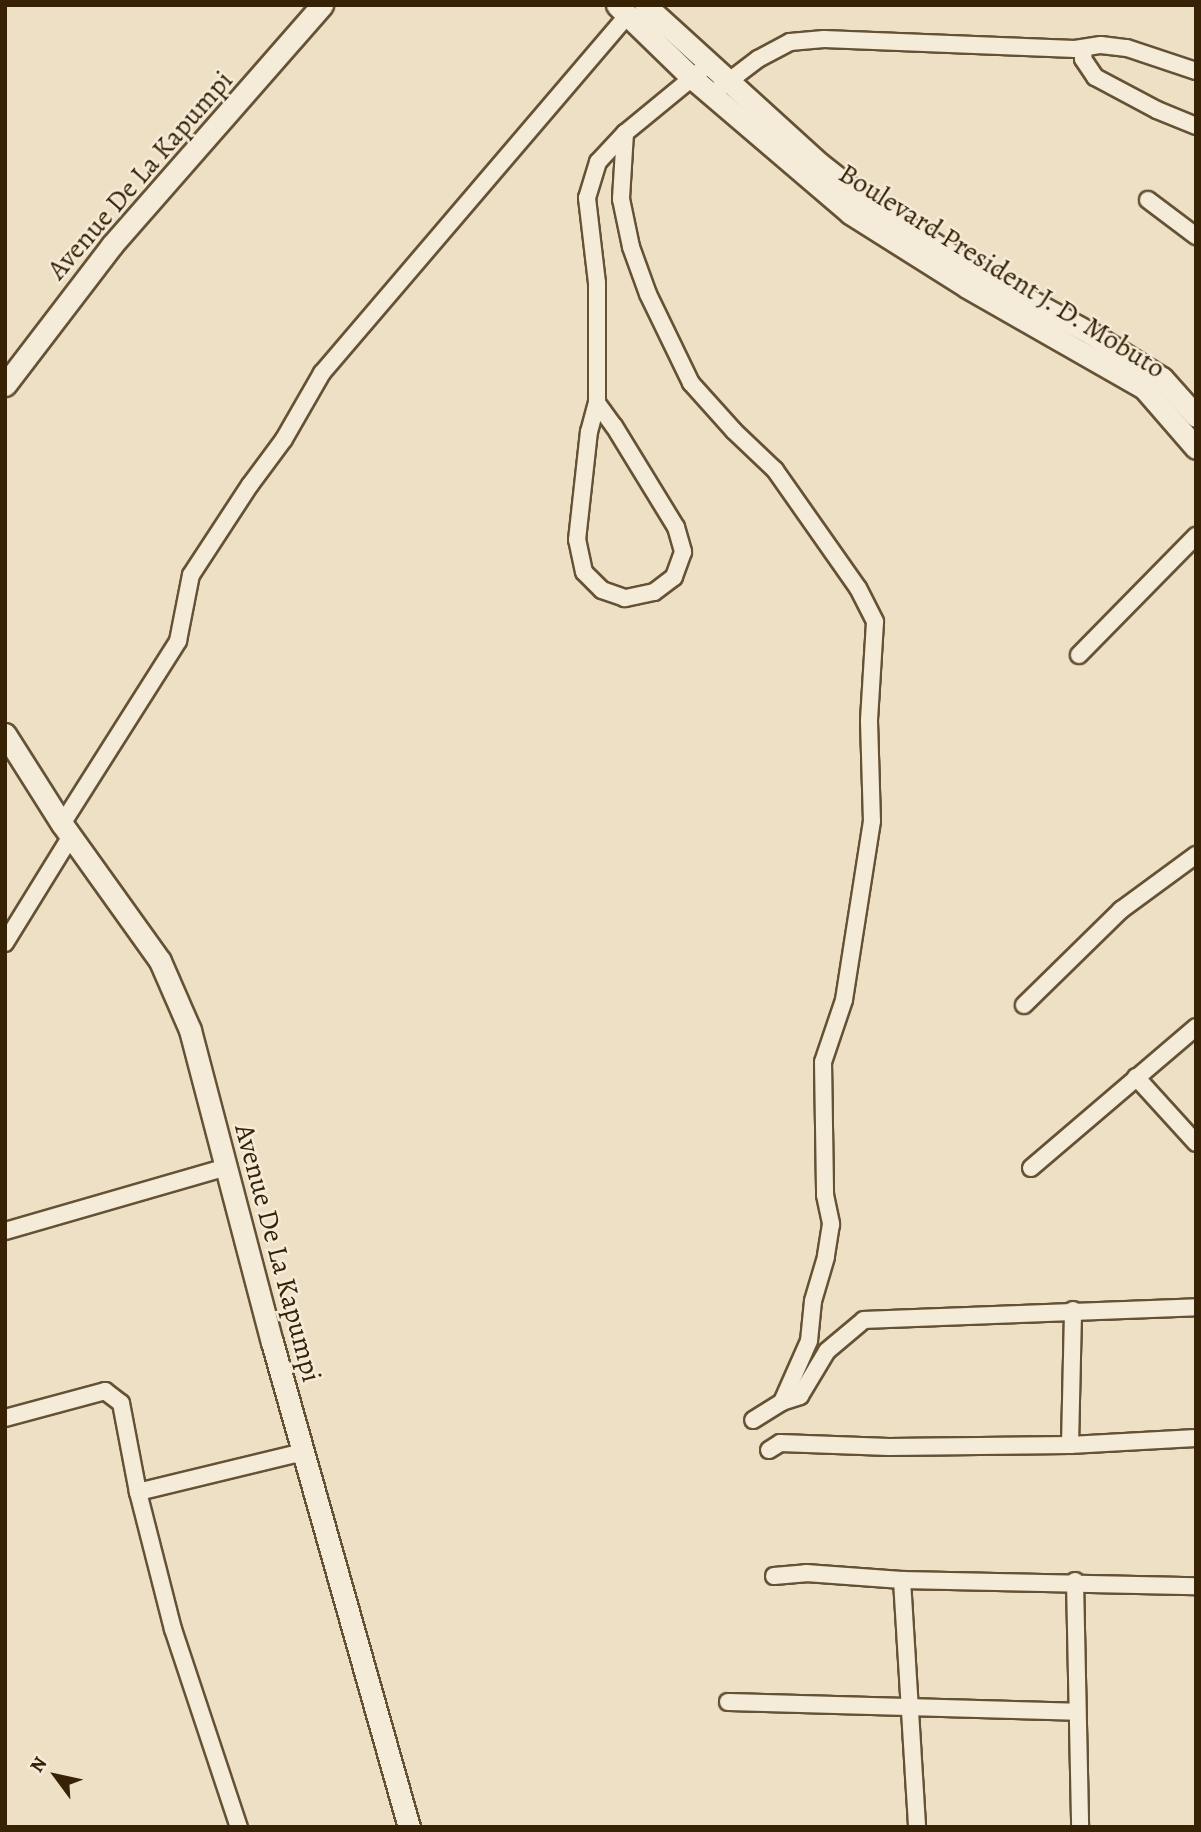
<!DOCTYPE html>
<style>
body{margin:0}
#map{position:relative;width:1201px;height:1832px;overflow:hidden;background:#eee0c4;font-family:Alegreya,serif}
div>[style]{position:absolute}
.roads{filter:drop-shadow(2px 0 #655235) drop-shadow(-2px 0 #655235) drop-shadow(0 2px #655235) drop-shadow(0 -2px #655235)}
.street>*{height:16px;margin:-8px;padding:0 8px;transform-origin:8px;border-radius:8px;background:#f4ebd9}
.secondary>*{height:21px;margin:-10.5px;padding:0 10.5px;transform-origin:10.5px;border-radius:10.5px;background:#f4ebd9}
span{translate:-50% -50%;white-space:nowrap;text-align:center;line-height:1.15;-webkit-text-stroke:5px #f4ebd9;paint-order:stroke}
.street-label{font-size:28px;color:#372205}
.frame{position:absolute;inset:0;border:7px solid #372205;pointer-events:none}
.north{position:absolute;left:21px;top:1741px;width:70px;height:70px;-webkit-text-stroke:5px #f4ebd9;paint-order:stroke;rotate:303deg;font-size:19px;font-weight:700;line-height:28px;text-align:center;color:#372205}
.north::after{content:'';display:block;margin:auto;width:24px;height:32px;background:#372205;clip-path:polygon(50% 0,100% 100%,50% 72%,0 100%)}
</style>
<div id="map">
<div class="roads">
<div class="street">
<div style="left:1084px;top:48px;width:11px;rotate:95deg"></div>
<div style="left:1083px;top:59px;width:22px;rotate:56deg"></div>
<div style="left:1095px;top:77px;width:70px;rotate:28deg"></div>
<div style="left:1157px;top:110px;width:42px;rotate:22.3deg"></div>
<div style="left:712px;top:94px;width:58px;rotate:-37.3deg"></div>
<div style="left:758px;top:59px;width:36px;rotate:-28deg"></div>
<div style="left:790px;top:42px;width:34px;rotate:-5deg"></div>
<div style="left:824px;top:39px;width:251px;rotate:2.3deg"></div>
<div style="left:1075px;top:49px;width:26px;rotate:-9deg"></div>
<div style="left:1101px;top:45px;width:26px;rotate:7deg"></div>
<div style="left:1127px;top:48px;width:73px;rotate:18.4deg"></div>
<div style="left:625px;top:133px;width:66px;rotate:93.5deg"></div>
<div style="left:621px;top:199px;width:49px;rotate:78.2deg"></div>
<div style="left:631px;top:247px;width:50px;rotate:70.1deg"></div>
<div style="left:648px;top:294px;width:99px;rotate:64.2deg"></div>
<div style="left:691px;top:383px;width:64px;rotate:48.1deg"></div>
<div style="left:734px;top:431px;width:57px;rotate:43.6deg"></div>
<div style="left:775px;top:470px;width:144px;rotate:54.9deg"></div>
<div style="left:858px;top:588px;width:38px;rotate:63deg"></div>
<div style="left:875px;top:622px;width:99px;rotate:93.5deg"></div>
<div style="left:869px;top:721px;width:100px;rotate:88.3deg"></div>
<div style="left:872px;top:821px;width:181px;rotate:98.9deg"></div>
<div style="left:844px;top:1000px;width:65px;rotate:108.7deg"></div>
<div style="left:823px;top:1062px;width:133px;rotate:89.1deg"></div>
<div style="left:825px;top:1195px;width:30px;rotate:78deg"></div>
<div style="left:831px;top:1224px;width:33px;rotate:99deg"></div>
<div style="left:826px;top:1257px;width:46px;rotate:106.5deg"></div>
<div style="left:813px;top:1301px;width:40px;rotate:95.7deg"></div>
<div style="left:809px;top:1341px;width:67px;rotate:113.9deg"></div>
<div style="left:782px;top:1402px;width:34px;rotate:148deg"></div>
<div style="left:1148px;top:200px;width:60px;rotate:36.9deg"></div>
<div style="left:597px;top:403px;width:29px;rotate:54deg"></div>
<div style="left:614px;top:426px;width:119px;rotate:58.5deg"></div>
<div style="left:676px;top:527px;width:26px;rotate:74deg"></div>
<div style="left:683px;top:552px;width:27px;rotate:110deg"></div>
<div style="left:674px;top:577px;width:25px;rotate:143deg"></div>
<div style="left:654px;top:592px;width:30px;rotate:168deg"></div>
<div style="left:625px;top:598px;width:24px;rotate:-161deg"></div>
<div style="left:602px;top:590px;width:25px;rotate:-135deg"></div>
<div style="left:584px;top:572px;width:33px;rotate:-102deg"></div>
<div style="left:577px;top:540px;width:109px;rotate:-83.7deg"></div>
<div style="left:589px;top:432px;width:30px;rotate:-75deg"></div>
<div style="left:597px;top:403px;width:120px;rotate:-90deg"></div>
<div style="left:597px;top:283px;width:86px;rotate:-96.7deg"></div>
<div style="left:587px;top:198px;width:38px;rotate:-73deg"></div>
<div style="left:598px;top:162px;width:40px;rotate:-47deg"></div>
<div style="left:625px;top:133px;width:109px;rotate:-39.4deg"></div>
<div style="left:1079px;top:655px;width:167px;rotate:-45.5deg"></div>
<div style="left:62px;top:824px;width:217px;rotate:-57.6deg"></div>
<div style="left:178px;top:641px;width:67px;rotate:-78.9deg"></div>
<div style="left:191px;top:575px;width:108px;rotate:-56.8deg"></div>
<div style="left:250px;top:485px;width:57px;rotate:-53.5deg"></div>
<div style="left:284px;top:439px;width:76px;rotate:-60.1deg"></div>
<div style="left:322px;top:373px;width:470px;rotate:-49.5deg"></div>
<div style="left:5px;top:943px;width:126px;rotate:-58.3deg"></div>
<div style="left:1024px;top:1005px;width:136px;rotate:-44.4deg"></div>
<div style="left:1121px;top:910px;width:93px;rotate:-36.3deg"></div>
<div style="left:1136px;top:1077px;width:89px;rotate:47.7deg"></div>
<div style="left:1031px;top:1168px;width:217px;rotate:-40.5deg"></div>
<div style="left:5px;top:1231px;width:231px;rotate:-16.1deg"></div>
<div style="left:782px;top:1402px;width:19px;rotate:-18deg"></div>
<div style="left:800px;top:1396px;width:52px;rotate:-59deg"></div>
<div style="left:827px;top:1351px;width:48px;rotate:-40deg"></div>
<div style="left:864px;top:1320px;width:332px;rotate:-2.2deg"></div>
<div style="left:5px;top:1418px;width:104px;rotate:-15.1deg"></div>
<div style="left:105px;top:1391px;width:20px;rotate:37deg"></div>
<div style="left:121px;top:1403px;width:91px;rotate:79.2deg"></div>
<div style="left:138px;top:1492px;width:141px;rotate:75.7deg"></div>
<div style="left:173px;top:1629px;width:209px;rotate:71.6deg"></div>
<div style="left:1070px;top:1445px;width:135px;rotate:-88.7deg"></div>
<div style="left:769px;top:1450px;width:13px;rotate:-32deg"></div>
<div style="left:780px;top:1443px;width:109px;rotate:2.1deg"></div>
<div style="left:889px;top:1447px;width:181px;rotate:-0.6deg"></div>
<div style="left:1070px;top:1445px;width:126px;rotate:-3.2deg"></div>
<div style="left:138px;top:1492px;width:170px;rotate:-13.6deg"></div>
<div style="left:774px;top:1576px;width:32px;rotate:-5deg"></div>
<div style="left:806px;top:1573px;width:96px;rotate:4.2deg"></div>
<div style="left:902px;top:1580px;width:294px;rotate:1.2deg"></div>
<div style="left:902px;top:1580px;width:247px;rotate:86.5deg"></div>
<div style="left:1075px;top:1581px;width:246px;rotate:88.8deg"></div>
<div style="left:728px;top:1702px;width:349px;rotate:1.6deg"></div>
</div>
<div class="secondary">
<div style="left:617px;top:5px;width:103px;rotate:44.2deg"></div>
<div style="left:691px;top:77px;width:209px;rotate:40.5deg"></div>
<div style="left:850px;top:213px;width:138px;rotate:32.3deg"></div>
<div style="left:967px;top:287px;width:204px;rotate:29.7deg"></div>
<div style="left:1144px;top:388px;width:79px;rotate:49.1deg"></div>
<div style="left:645px;top:5px;width:236px;rotate:42.3deg"></div>
<div style="left:820px;top:164px;width:53px;rotate:38.2deg"></div>
<div style="left:862px;top:197px;width:137px;rotate:33.1deg"></div>
<div style="left:977px;top:272px;width:128px;rotate:28.4deg"></div>
<div style="left:1090px;top:333px;width:85px;rotate:32deg"></div>
<div style="left:1162px;top:378px;width:51px;rotate:48.2deg"></div>
<div style="left:5px;top:385px;width:176px;rotate:-52.6deg"></div>
<div style="left:112px;top:245px;width:319px;rotate:-48.8deg"></div>
<div style="left:5px;top:734px;width:107px;rotate:57.7deg"></div>
<div style="left:62px;top:824px;width:168px;rotate:54.4deg"></div>
<div style="left:160px;top:961px;width:75px;rotate:66.5deg"></div>
<div style="left:190px;top:1030px;width:323px;rotate:75.3deg"></div>
<div style="left:272px;top:1342px;width:504px;rotate:74.23deg"></div>
</div>
</div>
<div class="street-label">
<span style="left:140px;top:175px;rotate:-49deg">Avenue De La Kapumpi</span>
<span style="left:1002px;top:271px;rotate:32deg">Boulevard President J. D. Mobuto</span>
<span style="left:278px;top:1253px;rotate:75deg">Avenue De La Kapumpi</span>
</div>
<div class="frame"></div>
<div class="north">N</div>
</div>
